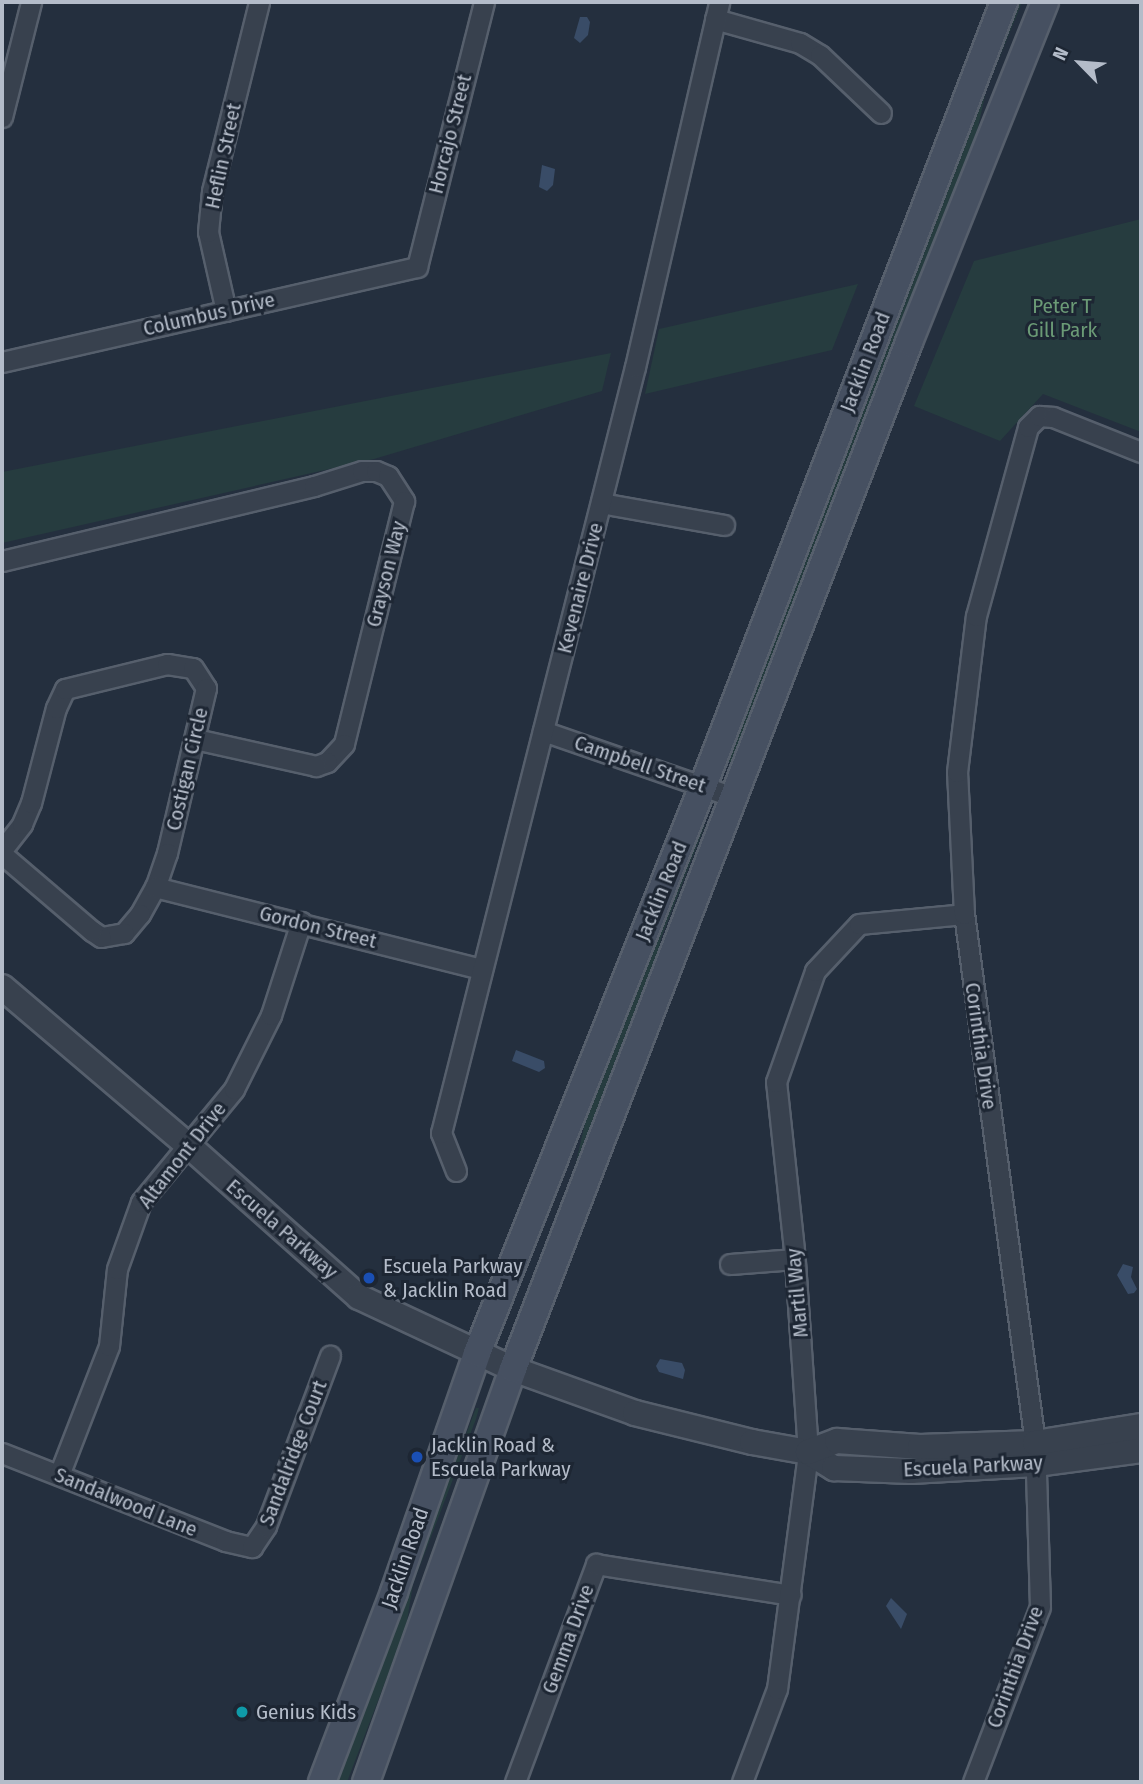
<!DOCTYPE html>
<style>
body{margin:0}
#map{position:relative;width:1143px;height:1784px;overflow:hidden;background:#242f3e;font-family:"Fira Sans Condensed",sans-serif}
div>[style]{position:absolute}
.green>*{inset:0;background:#263c3f}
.water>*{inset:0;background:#394c67}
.roads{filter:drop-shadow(2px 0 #565f6c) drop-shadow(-2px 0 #565f6c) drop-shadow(0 2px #565f6c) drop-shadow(0 -2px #565f6c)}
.minor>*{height:19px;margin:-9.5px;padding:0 9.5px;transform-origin:9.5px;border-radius:9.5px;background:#38414e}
.tertiary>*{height:24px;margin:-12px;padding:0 12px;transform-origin:12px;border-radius:12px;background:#38414e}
.secondary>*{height:26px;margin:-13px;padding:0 13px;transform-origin:13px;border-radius:13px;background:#465061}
.dots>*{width:19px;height:19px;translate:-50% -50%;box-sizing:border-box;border:4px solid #1d2633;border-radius:50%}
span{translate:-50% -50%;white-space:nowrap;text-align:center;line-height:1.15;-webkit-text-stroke:6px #1d2633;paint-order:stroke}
.street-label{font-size:21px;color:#b4bcc9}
.park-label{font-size:21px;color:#6b9a76}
.poi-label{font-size:21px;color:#b4bcc9}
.left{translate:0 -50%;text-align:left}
.frame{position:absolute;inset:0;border:4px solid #b4bcc9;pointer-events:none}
.north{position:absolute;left:1045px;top:28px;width:70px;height:70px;-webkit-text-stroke:5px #1d2633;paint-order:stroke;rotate:295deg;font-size:19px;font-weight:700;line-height:28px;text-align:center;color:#b4bcc9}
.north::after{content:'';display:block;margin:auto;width:24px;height:32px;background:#b4bcc9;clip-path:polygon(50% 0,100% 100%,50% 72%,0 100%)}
</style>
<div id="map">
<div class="green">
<div style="clip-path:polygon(1014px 2px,1022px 2px,986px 91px,975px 141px,755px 721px,734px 763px,724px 761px)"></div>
<div style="clip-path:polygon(1141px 219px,1141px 432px,1043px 394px,1000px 441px,914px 406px,974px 261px)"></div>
<div style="clip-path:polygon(858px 284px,832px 350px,645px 394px,659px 329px)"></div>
<div style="clip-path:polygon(611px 353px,602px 391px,374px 459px,2px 543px,2px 472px)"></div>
<div style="clip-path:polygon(702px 823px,705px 825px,661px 938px,654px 974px,568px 1197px,585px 1123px)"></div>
<div style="clip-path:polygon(476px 1408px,479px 1408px,476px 1419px,413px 1584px,406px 1627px,347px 1782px,333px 1782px)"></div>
</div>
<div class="water">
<div style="clip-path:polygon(580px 17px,587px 17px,590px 22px,588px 35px,580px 43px,574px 38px)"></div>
<div style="clip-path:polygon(542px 165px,555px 169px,553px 185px,547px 191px,539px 187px)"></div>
<div style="clip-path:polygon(516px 1050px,544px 1061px,545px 1068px,539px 1072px,512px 1061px)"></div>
<div style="clip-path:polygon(1123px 1264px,1133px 1267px,1131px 1277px,1137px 1289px,1134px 1293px,1128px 1294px,1117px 1275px)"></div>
<div style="clip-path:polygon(660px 1359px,682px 1363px,685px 1370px,683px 1379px,659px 1372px,656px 1366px)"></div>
<div style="clip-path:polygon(891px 1598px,907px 1614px,901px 1629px,886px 1606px)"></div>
</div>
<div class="roads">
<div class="minor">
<div style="left:715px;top:19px;width:88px;rotate:15.8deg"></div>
<div style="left:800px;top:43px;width:23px;rotate:31deg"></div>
<div style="left:820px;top:55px;width:84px;rotate:43.6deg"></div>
<div style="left:2px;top:117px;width:119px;rotate:-75.8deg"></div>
<div style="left:226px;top:311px;width:81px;rotate:-102.8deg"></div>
<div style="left:208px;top:232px;width:41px;rotate:-84.4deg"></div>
<div style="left:212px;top:191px;width:195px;rotate:-76deg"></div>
<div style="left:2px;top:362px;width:426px;rotate:-12.9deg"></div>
<div style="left:417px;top:267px;width:273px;rotate:-75.8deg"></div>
<div style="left:601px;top:503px;width:125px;rotate:10.1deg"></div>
<div style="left:2px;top:561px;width:321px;rotate:-13.5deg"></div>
<div style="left:314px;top:486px;width:50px;rotate:-17.4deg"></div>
<div style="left:362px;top:471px;width:14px"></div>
<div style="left:376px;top:471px;width:13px;rotate:23deg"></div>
<div style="left:388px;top:476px;width:30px;rotate:57deg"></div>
<div style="left:404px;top:501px;width:250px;rotate:103.9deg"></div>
<div style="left:344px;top:744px;width:25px;rotate:133deg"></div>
<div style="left:327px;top:762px;width:12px;rotate:160deg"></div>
<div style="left:316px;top:766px;width:124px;rotate:-167.4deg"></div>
<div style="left:543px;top:731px;width:204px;rotate:19.1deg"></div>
<div style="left:2px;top:850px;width:33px;rotate:-52deg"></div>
<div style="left:22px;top:824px;width:23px;rotate:-67deg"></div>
<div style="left:31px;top:803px;width:98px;rotate:-75.3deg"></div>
<div style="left:56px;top:708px;width:21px;rotate:-65deg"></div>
<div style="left:65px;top:689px;width:105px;rotate:-13.8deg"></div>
<div style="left:167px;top:664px;width:26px;rotate:9deg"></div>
<div style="left:193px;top:668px;width:24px;rotate:57deg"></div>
<div style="left:206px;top:688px;width:170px;rotate:103.3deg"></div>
<div style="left:167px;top:853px;width:36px;rotate:109deg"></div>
<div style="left:155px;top:887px;width:31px;rotate:119deg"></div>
<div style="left:140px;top:914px;width:25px;rotate:130deg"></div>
<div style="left:124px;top:933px;width:23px;rotate:170deg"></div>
<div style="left:101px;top:937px;width:11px;rotate:-146deg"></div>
<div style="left:92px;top:931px;width:118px;rotate:-139.5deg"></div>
<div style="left:155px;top:887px;width:337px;rotate:14.1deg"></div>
<div style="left:456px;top:1171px;width:41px;rotate:-111.5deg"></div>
<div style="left:441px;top:1133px;width:790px;rotate:-75.79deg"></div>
<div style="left:635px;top:367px;width:375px;rotate:-77deg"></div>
<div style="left:730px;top:1264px;width:65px;rotate:-4.4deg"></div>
<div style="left:2px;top:1453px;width:240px;rotate:21.5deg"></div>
<div style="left:225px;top:1541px;width:28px;rotate:13deg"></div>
<div style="left:252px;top:1547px;width:25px;rotate:-56deg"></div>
<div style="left:266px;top:1526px;width:182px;rotate:-69.4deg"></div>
<div style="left:59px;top:1475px;width:138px;rotate:-68.8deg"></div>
<div style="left:109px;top:1346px;width:77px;rotate:-84.1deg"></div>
<div style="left:117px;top:1269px;width:71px;rotate:-70.3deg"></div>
<div style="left:141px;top:1202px;width:146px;rotate:-50.5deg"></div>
<div style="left:234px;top:1089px;width:83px;rotate:-63.4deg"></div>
<div style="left:271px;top:1015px;width:98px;rotate:-72.1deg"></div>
<div style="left:515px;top:1782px;width:233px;rotate:-69.6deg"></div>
<div style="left:596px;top:1564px;width:197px;rotate:9deg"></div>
<div style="left:742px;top:1782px;width:99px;rotate:-69.4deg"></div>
<div style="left:777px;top:1689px;width:239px;rotate:-82.5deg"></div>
<div style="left:808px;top:1452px;width:193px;rotate:-93.9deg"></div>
<div style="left:795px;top:1259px;width:178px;rotate:-96.1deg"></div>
<div style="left:776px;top:1082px;width:118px;rotate:-70.6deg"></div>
<div style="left:815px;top:971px;width:64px;rotate:-46.9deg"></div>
<div style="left:859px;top:924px;width:105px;rotate:-5.4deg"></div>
<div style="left:973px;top:1782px;width:187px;rotate:-69.1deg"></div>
<div style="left:1040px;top:1607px;width:164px;rotate:-91.7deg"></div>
<div style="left:1035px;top:1443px;width:534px;rotate:-97.64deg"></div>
<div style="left:964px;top:914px;width:142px;rotate:-92.8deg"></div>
<div style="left:957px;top:772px;width:157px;rotate:-83.1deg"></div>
<div style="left:976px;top:616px;width:196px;rotate:-74.6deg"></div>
<div style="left:1028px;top:427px;width:16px;rotate:-45deg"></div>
<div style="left:1039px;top:416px;width:14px;rotate:4deg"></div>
<div style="left:1053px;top:417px;width:95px;rotate:21.7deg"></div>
</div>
<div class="tertiary">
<div style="left:2px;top:987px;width:245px;rotate:40.4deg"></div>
<div style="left:189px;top:1146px;width:227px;rotate:41.6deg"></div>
<div style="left:359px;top:1297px;width:170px;rotate:25.1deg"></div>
<div style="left:513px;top:1369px;width:130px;rotate:19.8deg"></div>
<div style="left:635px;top:1413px;width:121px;rotate:13.9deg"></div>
<div style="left:752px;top:1442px;width:57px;rotate:10.1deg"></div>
<div style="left:808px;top:1452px;width:31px;rotate:32deg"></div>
<div style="left:834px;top:1468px;width:77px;rotate:2.2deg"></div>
<div style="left:911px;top:1471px;width:125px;rotate:-3.2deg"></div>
<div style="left:1036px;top:1464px;width:106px;rotate:-7.6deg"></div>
<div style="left:808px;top:1452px;width:31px;rotate:-21deg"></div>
<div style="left:837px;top:1441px;width:83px;rotate:4.1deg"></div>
<div style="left:920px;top:1447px;width:115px;rotate:-2deg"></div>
<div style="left:1035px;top:1443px;width:107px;rotate:-9.1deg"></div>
</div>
<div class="secondary">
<div style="left:322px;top:1782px;width:203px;rotate:-69.2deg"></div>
<div style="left:394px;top:1592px;width:253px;rotate:-70.8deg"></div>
<div style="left:477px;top:1353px;width:610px;rotate:-68.27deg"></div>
<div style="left:703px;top:786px;width:840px;rotate:-69deg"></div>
<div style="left:366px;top:1782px;width:438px;rotate:-70.4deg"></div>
<div style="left:513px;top:1369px;width:1101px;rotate:-68.91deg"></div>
<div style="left:909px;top:342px;width:366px;rotate:-68.2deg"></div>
</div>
</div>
<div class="dots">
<div style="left:369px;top:1278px;background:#1a4fb4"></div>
<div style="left:417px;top:1457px;background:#1a4fb4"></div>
<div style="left:242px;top:1712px;background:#0f9aa8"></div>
</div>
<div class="street-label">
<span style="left:450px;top:134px;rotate:-76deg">Horcajo Street</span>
<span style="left:223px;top:156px;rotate:-78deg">Heflin Street</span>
<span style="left:209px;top:314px;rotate:-13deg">Columbus Drive</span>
<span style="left:865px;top:362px;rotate:-69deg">Jacklin Road</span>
<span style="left:386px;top:574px;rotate:-76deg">Grayson Way</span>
<span style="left:580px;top:588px;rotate:-76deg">Kevenaire Drive</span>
<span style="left:640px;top:764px;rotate:19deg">Campbell Street</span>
<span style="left:187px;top:769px;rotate:-77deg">Costigan Circle</span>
<span style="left:661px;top:891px;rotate:-68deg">Jacklin Road</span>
<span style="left:318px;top:927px;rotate:14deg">Gordon Street</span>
<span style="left:981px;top:1046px;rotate:82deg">Corinthia Drive</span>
<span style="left:182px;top:1155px;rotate:-52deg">Altamont Drive</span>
<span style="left:282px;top:1229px;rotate:41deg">Escuela Parkway</span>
<span style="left:797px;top:1293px;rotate:-95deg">Martil Way</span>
<span style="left:293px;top:1453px;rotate:-69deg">Sandalridge Court</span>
<span style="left:973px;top:1466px;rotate:-3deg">Escuela Parkway</span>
<span style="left:126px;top:1502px;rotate:22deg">Sandalwood Lane</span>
<span style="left:405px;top:1558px;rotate:-71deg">Jacklin Road</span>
<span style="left:568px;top:1639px;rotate:-70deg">Gemma Drive</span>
<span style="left:1015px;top:1667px;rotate:-70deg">Corinthia Drive</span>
</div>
<div class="park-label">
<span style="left:1062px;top:318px">Peter T<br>Gill Park</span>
</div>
<div class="poi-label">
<span class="left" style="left:383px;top:1278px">Escuela Parkway<br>&amp; Jacklin Road</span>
<span class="left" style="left:431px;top:1457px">Jacklin Road &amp;<br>Escuela Parkway</span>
<span class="left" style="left:256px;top:1712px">Genius Kids</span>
</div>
<div class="frame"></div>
<div class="north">N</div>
</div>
